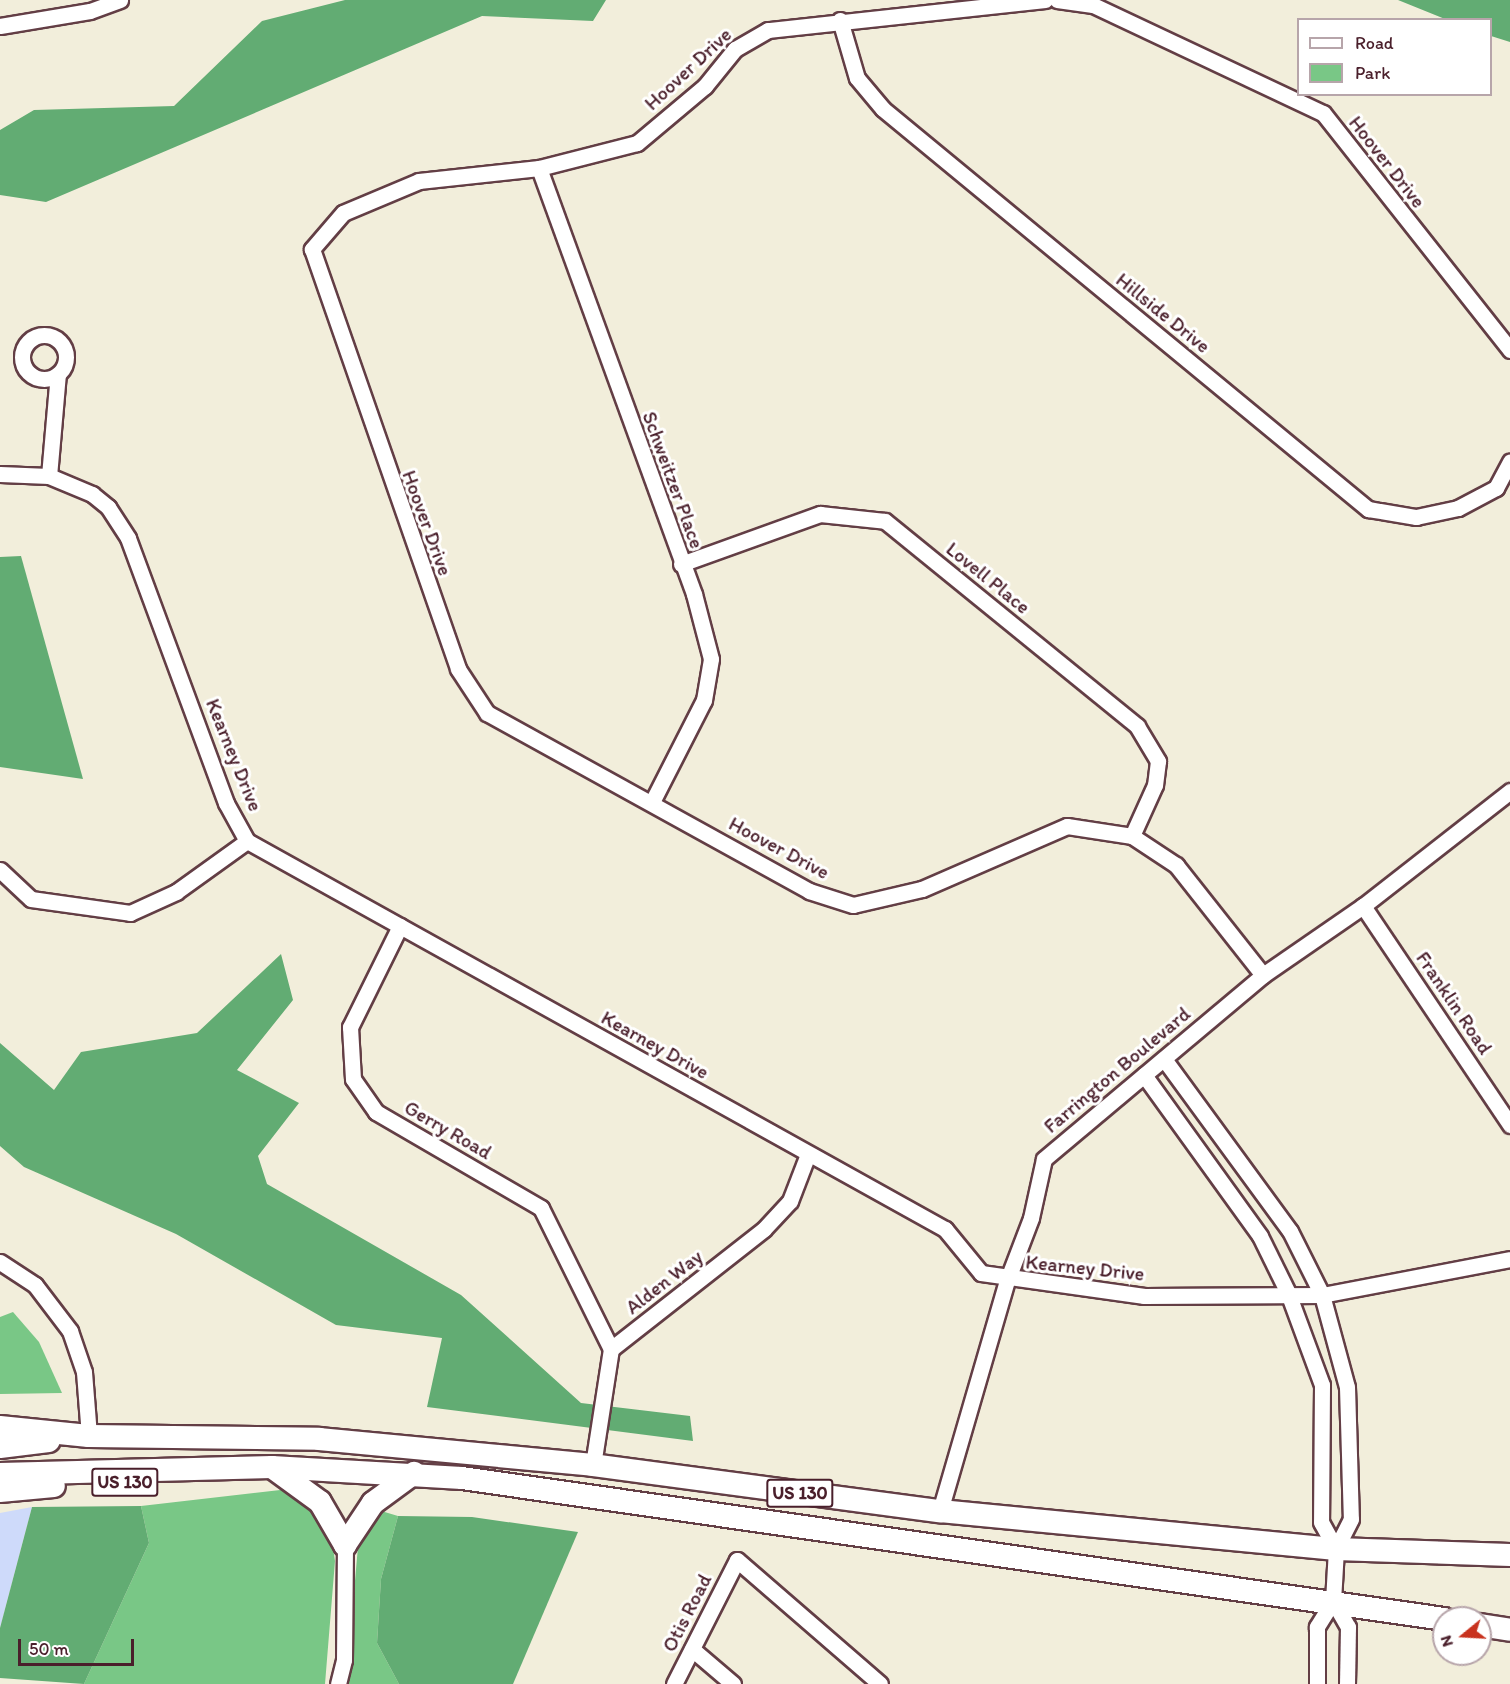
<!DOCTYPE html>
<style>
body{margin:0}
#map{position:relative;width:1510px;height:1684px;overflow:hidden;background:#f2eedb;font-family:Itim,sans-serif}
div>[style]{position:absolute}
.built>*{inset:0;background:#cedafa}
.green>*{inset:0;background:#79c786}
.forest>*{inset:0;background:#62ac73}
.roads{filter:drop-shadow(2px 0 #633e45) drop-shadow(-2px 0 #633e45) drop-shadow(0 2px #633e45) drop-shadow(0 -2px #633e45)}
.minor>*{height:15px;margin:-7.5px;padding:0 7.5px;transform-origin:7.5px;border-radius:7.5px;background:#fff}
.minor>.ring{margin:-7.5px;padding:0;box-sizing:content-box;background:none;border:15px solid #fff;border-radius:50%}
.highway>*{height:22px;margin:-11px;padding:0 11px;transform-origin:11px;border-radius:11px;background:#fff}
span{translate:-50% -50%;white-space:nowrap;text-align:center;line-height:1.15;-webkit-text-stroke:6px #fff;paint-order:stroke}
.shield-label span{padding:2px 4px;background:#fff;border:2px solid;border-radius:4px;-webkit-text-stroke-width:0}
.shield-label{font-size:18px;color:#4a1f2b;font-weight:700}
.street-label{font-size:20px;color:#4a1f2b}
.legend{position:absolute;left:1297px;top:18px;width:195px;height:78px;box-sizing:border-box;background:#fff;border:2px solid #b7a5aa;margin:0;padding:8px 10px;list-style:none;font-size:18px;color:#4a1f2b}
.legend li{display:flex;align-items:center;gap:12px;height:30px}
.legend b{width:30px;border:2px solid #b7a5aa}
.north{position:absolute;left:1432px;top:1606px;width:60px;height:60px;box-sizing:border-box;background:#fff;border:2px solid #b7a5aa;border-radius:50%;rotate:252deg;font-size:16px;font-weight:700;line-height:24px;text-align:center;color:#4a1f2b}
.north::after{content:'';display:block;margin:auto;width:21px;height:27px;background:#c8321e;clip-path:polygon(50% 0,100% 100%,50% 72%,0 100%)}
.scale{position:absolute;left:18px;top:1639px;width:116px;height:27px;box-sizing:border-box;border:3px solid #4a1f2b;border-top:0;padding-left:8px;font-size:18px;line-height:21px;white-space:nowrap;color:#4a1f2b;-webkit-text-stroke:4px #fff;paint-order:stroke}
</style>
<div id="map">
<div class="built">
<div style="clip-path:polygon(32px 1507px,0 1628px,0 1513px)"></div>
</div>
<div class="green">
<div style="clip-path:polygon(13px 1312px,39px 1342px,62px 1393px,0 1394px,0 1317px)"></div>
<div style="clip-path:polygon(289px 1489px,330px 1528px,335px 1561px,325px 1684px,84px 1684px,149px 1543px,141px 1506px)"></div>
<div style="clip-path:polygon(378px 1510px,398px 1516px,381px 1579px,377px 1643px,399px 1684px,346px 1684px,359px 1535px)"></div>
</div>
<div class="forest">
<div style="clip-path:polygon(345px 0,606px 0,593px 21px,482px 16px,46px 202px,0 195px,0 130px,34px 110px,174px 106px,262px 21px)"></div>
<div style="clip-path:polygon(1398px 0,1510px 0,1510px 42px,1491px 36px,1490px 20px,1445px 19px)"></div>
<div style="clip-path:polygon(21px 556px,83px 779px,0 767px,0 557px)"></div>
<div style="clip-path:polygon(281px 954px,293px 1000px,237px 1070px,299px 1103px,258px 1156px,267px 1184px,461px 1295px,581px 1403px,690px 1416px,693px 1441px,427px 1407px,442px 1338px,336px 1325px,176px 1234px,24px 1167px,0 1146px,0 1043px,54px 1090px,81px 1052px,197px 1033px)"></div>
<div style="clip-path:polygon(141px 1506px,149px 1543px,84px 1684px,0 1678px,0 1628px,32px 1507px)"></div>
<div style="clip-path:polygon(398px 1516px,472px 1517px,578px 1532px,513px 1684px,399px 1684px,377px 1643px,381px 1579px)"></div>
</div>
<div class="roads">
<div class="minor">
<div style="left:1045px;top:0;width:279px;rotate:173.8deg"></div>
<div style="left:768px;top:30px;width:38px;rotate:150deg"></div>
<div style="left:735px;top:49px;width:48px;rotate:129deg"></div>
<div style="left:705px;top:86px;width:89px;rotate:140deg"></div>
<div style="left:637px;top:143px;width:101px;rotate:165.7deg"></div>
<div style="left:539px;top:168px;width:121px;rotate:173.8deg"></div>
<div style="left:419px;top:181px;width:82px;rotate:157.2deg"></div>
<div style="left:343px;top:213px;width:48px;rotate:130.7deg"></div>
<div style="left:312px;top:249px;width:445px;rotate:70.8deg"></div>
<div style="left:458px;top:669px;width:53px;rotate:56.6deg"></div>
<div style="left:487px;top:713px;width:368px;rotate:28.9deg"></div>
<div style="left:809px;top:891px;width:46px;rotate:17.7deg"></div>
<div style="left:853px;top:905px;width:71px;rotate:-13.1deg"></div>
<div style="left:922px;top:889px;width:158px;rotate:-23.5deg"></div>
<div style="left:1067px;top:826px;width:66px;rotate:8.7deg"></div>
<div style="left:1132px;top:836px;width:53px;rotate:33.4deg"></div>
<div style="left:1176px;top:865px;width:140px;rotate:51.7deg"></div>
<div style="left:1057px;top:0;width:36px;rotate:8deg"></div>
<div style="left:1093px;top:5px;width:254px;rotate:25.2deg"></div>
<div style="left:1323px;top:113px;width:302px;rotate:51.7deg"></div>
<div style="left:840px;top:20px;width:60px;rotate:73.7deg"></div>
<div style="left:857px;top:78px;width:40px;rotate:50deg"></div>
<div style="left:883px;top:109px;width:629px;rotate:39.51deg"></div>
<div style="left:1368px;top:509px;width:49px;rotate:9.5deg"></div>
<div style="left:1416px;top:517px;width:43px;rotate:-12.1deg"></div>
<div style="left:1458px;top:508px;width:43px;rotate:-27.8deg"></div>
<div style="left:1496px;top:488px;width:30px;rotate:-62deg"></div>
<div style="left:0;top:26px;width:91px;rotate:-9.5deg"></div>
<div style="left:90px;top:11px;width:32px;rotate:-20deg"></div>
<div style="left:539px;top:168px;width:453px;rotate:70deg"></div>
<div style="left:694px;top:594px;width:67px;rotate:75.3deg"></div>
<div style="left:711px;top:659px;width:42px;rotate:99.7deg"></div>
<div style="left:704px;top:700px;width:114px;rotate:117deg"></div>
<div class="ring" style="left:22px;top:335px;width:29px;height:29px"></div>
<div style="left:0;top:474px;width:49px;rotate:2.3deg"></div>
<div style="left:49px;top:476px;width:47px;rotate:22.7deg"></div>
<div style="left:92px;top:494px;width:21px;rotate:39deg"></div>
<div style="left:108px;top:507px;width:37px;rotate:57deg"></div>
<div style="left:128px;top:538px;width:283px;rotate:69.7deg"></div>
<div style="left:226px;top:803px;width:43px;rotate:61.1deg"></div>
<div style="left:247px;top:841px;width:799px;rotate:29.07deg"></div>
<div style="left:945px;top:1229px;width:57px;rotate:50.7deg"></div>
<div style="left:981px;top:1273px;width:165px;rotate:8deg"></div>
<div style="left:1144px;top:1296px;width:178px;rotate:-0.3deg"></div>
<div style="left:1322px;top:1295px;width:191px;rotate:-10.8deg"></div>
<div style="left:49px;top:476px;width:102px;rotate:-85deg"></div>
<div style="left:681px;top:564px;width:148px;rotate:-19.8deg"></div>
<div style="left:820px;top:514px;width:65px;rotate:6.1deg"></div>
<div style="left:885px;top:521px;width:325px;rotate:39.1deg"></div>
<div style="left:1137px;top:726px;width:41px;rotate:59deg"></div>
<div style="left:1158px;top:761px;width:24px;rotate:97deg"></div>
<div style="left:1155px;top:785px;width:56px;rotate:114.3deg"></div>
<div style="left:0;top:870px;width:42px;rotate:43.1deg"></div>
<div style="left:31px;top:899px;width:100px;rotate:8deg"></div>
<div style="left:130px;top:913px;width:51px;rotate:-24.5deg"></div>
<div style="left:176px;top:892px;width:87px;rotate:-35.7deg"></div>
<div style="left:1363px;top:906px;width:264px;rotate:56.1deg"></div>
<div style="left:400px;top:926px;width:113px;rotate:116.3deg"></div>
<div style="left:350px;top:1027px;width:52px;rotate:86.7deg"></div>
<div style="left:353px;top:1079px;width:40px;rotate:55.1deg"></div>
<div style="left:376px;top:1112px;width:191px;rotate:30.2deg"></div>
<div style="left:541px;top:1208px;width:157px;rotate:63.6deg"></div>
<div style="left:1164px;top:1059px;width:213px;rotate:53.8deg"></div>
<div style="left:1290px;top:1231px;width:72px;rotate:63.4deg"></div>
<div style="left:1322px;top:1295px;width:95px;rotate:74.8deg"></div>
<div style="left:1347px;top:1387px;width:132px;rotate:88.3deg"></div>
<div style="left:1351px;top:1519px;width:34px;rotate:117deg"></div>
<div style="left:1336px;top:1549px;width:52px;rotate:93.3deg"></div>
<div style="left:1333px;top:1601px;width:31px;rotate:122deg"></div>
<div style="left:1317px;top:1627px;width:57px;rotate:90deg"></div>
<div style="left:1144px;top:1075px;width:198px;rotate:54.2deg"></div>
<div style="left:1260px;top:1236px;width:64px;rotate:63.8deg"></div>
<div style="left:1288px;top:1293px;width:98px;rotate:69.7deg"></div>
<div style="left:1322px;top:1385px;width:137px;rotate:90.4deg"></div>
<div style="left:1321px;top:1522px;width:31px;rotate:61deg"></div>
<div style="left:0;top:1262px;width:42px;rotate:33.3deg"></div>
<div style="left:35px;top:1285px;width:58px;rotate:52.7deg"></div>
<div style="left:70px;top:1331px;width:43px;rotate:71.1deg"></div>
<div style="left:84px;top:1372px;width:64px;rotate:85.5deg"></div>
<div style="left:593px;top:1465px;width:117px;rotate:-81.2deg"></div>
<div style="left:611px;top:1349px;width:194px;rotate:-38.1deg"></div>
<div style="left:764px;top:1229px;width:38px;rotate:-47deg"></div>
<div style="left:790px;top:1201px;width:50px;rotate:-69deg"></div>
<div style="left:940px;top:1511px;width:240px;rotate:-73.8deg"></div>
<div style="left:1007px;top:1281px;width:67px;rotate:-69.1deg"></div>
<div style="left:1031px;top:1218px;width:60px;rotate:-77.6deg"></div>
<div style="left:1044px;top:1159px;width:286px;rotate:-40deg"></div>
<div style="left:1263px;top:975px;width:121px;rotate:-34.6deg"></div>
<div style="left:1363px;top:906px;width:187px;rotate:-38deg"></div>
<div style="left:1333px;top:1601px;width:30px;rotate:60deg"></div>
<div style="left:1348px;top:1627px;width:57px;rotate:91deg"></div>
<div style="left:692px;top:1649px;width:54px;rotate:40.5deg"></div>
<div style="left:338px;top:1684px;width:25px;rotate:-76deg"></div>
<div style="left:344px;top:1660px;width:115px;rotate:-89.5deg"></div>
<div style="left:674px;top:1684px;width:139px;rotate:-63.1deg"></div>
<div style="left:737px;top:1560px;width:189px;rotate:40.9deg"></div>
</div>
<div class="highway">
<div style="left:0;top:1427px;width:89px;rotate:5.8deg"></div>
<div style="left:89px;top:1436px;width:230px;rotate:0.7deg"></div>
<div style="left:319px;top:1439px;width:275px;rotate:5.4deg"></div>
<div style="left:593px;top:1465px;width:350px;rotate:7.6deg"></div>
<div style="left:940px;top:1511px;width:398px;rotate:5.5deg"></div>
<div style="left:1336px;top:1549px;width:174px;rotate:2deg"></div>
<div style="left:0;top:1447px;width:49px;rotate:-7deg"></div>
<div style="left:272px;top:1467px;width:59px;rotate:36.1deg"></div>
<div style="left:320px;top:1502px;width:50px;rotate:59.8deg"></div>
<div style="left:0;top:1474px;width:272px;rotate:-1.5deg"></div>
<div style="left:272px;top:1467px;width:190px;rotate:3.3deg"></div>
<div style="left:462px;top:1478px;width:992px;rotate:8.17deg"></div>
<div style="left:0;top:1491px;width:54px;rotate:-5.3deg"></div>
<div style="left:345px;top:1545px;width:50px;rotate:-56.3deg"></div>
<div style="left:373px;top:1503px;width:51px;rotate:-36.2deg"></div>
<div style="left:1480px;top:1625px;width:30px;rotate:9deg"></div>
</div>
</div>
<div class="shield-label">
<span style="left:125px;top:1482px">US 130</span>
<span style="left:800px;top:1493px">US 130</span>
</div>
<div class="street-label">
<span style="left:688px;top:69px;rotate:-43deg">Hoover Drive</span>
<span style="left:1387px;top:162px;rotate:52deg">Hoover Drive</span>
<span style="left:1163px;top:313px;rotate:39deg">Hillside Drive</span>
<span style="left:673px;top:480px;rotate:70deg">Schweitzer Place</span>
<span style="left:427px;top:523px;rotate:70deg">Hoover Drive</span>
<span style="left:988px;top:578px;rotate:39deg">Lovell Place</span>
<span style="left:234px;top:755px;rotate:68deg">Kearney Drive</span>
<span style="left:779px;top:848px;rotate:28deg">Hoover Drive</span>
<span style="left:1454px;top:1003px;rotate:56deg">Franklin Road</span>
<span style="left:655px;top:1045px;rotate:29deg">Kearney Drive</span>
<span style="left:1117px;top:1070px;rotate:-40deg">Farrington Boulevard</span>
<span style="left:448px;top:1130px;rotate:30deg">Gerry Road</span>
<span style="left:1085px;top:1268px;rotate:6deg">Kearney Drive</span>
<span style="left:664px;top:1282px;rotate:-38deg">Alden Way</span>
<span style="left:687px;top:1613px;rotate:-63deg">Otis Road</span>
</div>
<ul class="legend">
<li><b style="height:8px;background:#fff"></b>Road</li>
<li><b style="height:16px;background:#79c786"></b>Park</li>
</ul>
<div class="north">N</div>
<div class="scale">50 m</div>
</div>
